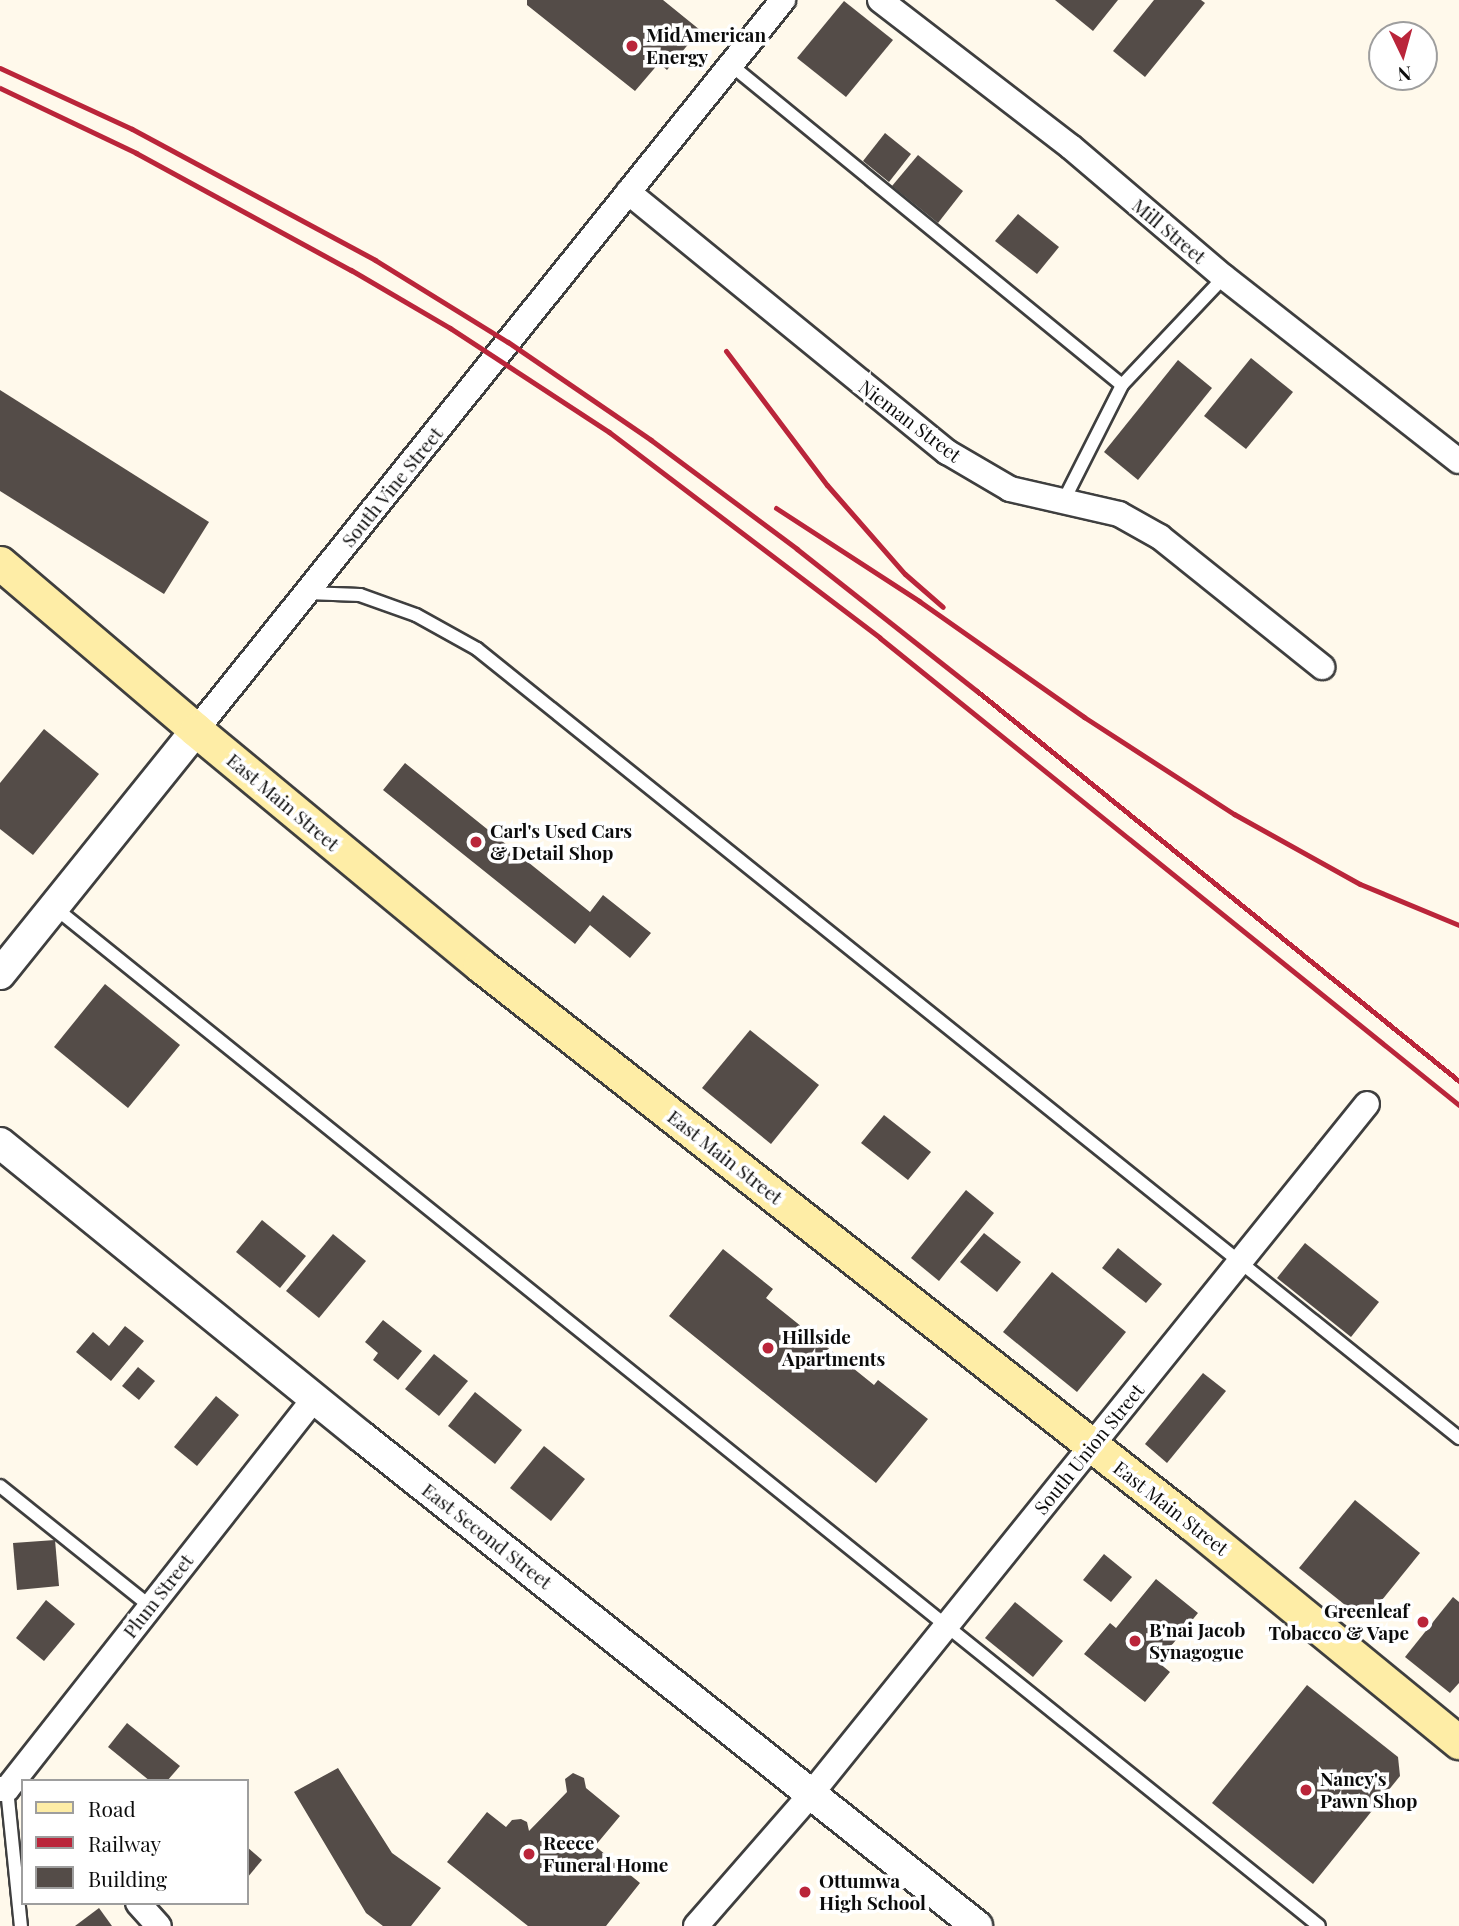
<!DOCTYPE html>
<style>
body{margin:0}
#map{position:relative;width:1459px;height:1926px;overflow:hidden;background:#fff9eb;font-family:"Playfair Display",serif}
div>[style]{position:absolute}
.building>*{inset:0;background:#544c48}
.roads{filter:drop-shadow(2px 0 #3f3f3f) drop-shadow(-2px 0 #3f3f3f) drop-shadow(0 2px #3f3f3f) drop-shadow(0 -2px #3f3f3f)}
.service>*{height:12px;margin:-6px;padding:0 6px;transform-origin:6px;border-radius:6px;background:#fff}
.minor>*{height:24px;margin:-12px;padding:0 12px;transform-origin:12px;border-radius:12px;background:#fff}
.tertiary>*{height:30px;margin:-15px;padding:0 15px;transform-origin:15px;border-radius:15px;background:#fff}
.secondary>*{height:33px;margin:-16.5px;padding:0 16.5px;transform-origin:16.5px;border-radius:16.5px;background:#feeda6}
.rail>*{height:5px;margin:-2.5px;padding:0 2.5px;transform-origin:2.5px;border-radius:2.5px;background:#ba253a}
.dots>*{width:19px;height:19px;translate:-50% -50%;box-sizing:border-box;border:4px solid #fff;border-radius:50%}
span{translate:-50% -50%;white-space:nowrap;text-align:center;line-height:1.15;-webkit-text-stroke:7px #fff;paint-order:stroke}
.poi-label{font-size:19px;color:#0c0c0c;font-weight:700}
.left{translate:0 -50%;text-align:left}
.right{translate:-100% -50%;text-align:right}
.street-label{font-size:19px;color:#0c0c0c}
.legend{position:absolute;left:21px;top:1779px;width:228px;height:126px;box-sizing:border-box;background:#fff;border:2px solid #9e9e9e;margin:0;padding:9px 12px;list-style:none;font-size:21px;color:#0c0c0c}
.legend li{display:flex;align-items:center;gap:14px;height:35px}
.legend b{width:35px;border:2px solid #9e9e9e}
.north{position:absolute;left:1368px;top:21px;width:70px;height:70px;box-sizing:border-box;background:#fff;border:2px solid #9e9e9e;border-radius:50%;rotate:175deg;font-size:19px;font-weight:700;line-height:28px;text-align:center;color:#0c0c0c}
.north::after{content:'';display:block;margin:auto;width:24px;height:32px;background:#ba253a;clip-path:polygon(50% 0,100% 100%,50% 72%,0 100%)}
</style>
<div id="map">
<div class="building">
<div style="clip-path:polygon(527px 0,663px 0,700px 30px,667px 70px,659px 63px,635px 91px,527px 5px)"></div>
<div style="clip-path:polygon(1055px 0,1118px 0,1093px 31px)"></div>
<div style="clip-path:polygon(1154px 0,1201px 0,1205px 3px,1145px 77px,1113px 51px)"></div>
<div style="clip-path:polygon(844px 1px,893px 40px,846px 97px,797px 58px)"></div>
<div style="clip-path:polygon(885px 133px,911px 154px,889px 182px,863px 161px)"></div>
<div style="clip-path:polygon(918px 155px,963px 191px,938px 223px,892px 186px)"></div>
<div style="clip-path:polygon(1018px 214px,1059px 247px,1037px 274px,995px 241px)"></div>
<div style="clip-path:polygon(1251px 358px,1293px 392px,1246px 449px,1204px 416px)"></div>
<div style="clip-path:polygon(1178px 360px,1212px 388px,1138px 480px,1104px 452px)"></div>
<div style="clip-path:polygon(0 390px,209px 522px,164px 594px,0 491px)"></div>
<div style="clip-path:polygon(44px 729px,99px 774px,33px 855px,0 829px,0 783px)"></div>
<div style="clip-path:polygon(405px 763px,590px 912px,603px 895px,651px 933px,630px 958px,590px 925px,575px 944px,383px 790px)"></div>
<div style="clip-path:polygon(105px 984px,180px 1045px,128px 1108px,54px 1047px)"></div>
<div style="clip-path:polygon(750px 1030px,819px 1085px,771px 1144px,702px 1088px)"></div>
<div style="clip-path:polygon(884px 1115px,931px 1152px,908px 1180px,861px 1143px)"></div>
<div style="clip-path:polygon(966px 1190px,994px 1213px,939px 1281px,911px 1258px)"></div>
<div style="clip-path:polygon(262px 1220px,306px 1256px,280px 1288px,236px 1252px)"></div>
<div style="clip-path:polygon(984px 1233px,1021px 1262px,997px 1292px,960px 1262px)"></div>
<div style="clip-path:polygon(333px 1234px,366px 1261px,319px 1318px,286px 1291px)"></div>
<div style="clip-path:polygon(1305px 1243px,1379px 1302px,1351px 1337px,1277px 1278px)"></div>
<div style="clip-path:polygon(1118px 1248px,1162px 1284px,1146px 1303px,1102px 1268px)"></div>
<div style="clip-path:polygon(723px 1249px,773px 1289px,766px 1298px,874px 1385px,878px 1380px,928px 1419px,876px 1483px,669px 1316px)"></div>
<div style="clip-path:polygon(1052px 1272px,1126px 1332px,1077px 1392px,1003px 1332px)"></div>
<div style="clip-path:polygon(383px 1320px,422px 1351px,398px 1380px,373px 1360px,378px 1353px,365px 1342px)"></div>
<div style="clip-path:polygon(125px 1326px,144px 1341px,111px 1381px,76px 1352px,93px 1332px,109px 1346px)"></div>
<div style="clip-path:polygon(434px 1354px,468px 1381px,439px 1416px,405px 1389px)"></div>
<div style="clip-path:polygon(138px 1367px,155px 1381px,139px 1400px,122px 1386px)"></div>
<div style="clip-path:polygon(1203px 1373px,1226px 1391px,1167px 1463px,1145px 1444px)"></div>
<div style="clip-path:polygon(475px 1392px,522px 1430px,495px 1464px,448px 1426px)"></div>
<div style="clip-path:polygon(216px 1396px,239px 1415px,197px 1466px,174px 1447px)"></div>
<div style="clip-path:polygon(544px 1446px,585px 1479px,551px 1521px,510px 1488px)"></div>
<div style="clip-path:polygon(1355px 1500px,1420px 1553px,1365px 1621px,1299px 1568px)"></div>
<div style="clip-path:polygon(55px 1540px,59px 1586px,17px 1590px,13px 1543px)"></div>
<div style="clip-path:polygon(1104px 1554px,1132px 1577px,1111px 1602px,1083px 1580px)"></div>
<div style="clip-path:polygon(1156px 1579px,1198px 1613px,1158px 1662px,1170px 1672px,1145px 1702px,1084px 1654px,1110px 1623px,1116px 1628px)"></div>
<div style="clip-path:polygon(1453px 1597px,1459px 1602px,1459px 1683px,1450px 1693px,1405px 1657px)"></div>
<div style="clip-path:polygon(46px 1600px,75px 1624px,44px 1661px,16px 1638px)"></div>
<div style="clip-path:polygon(1015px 1602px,1063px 1641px,1033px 1677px,985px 1638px)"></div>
<div style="clip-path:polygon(1307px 1685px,1398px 1757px,1400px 1776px,1313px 1884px,1212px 1803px)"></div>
<div style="clip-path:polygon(127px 1723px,180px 1766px,167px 1781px,150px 1781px,108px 1747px)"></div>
<div style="clip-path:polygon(338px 1768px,392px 1853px,441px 1888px,411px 1926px,383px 1926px,366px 1913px,294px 1792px)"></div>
<div style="clip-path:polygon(573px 1773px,584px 1778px,586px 1788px,620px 1816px,595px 1846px,640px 1883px,606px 1926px,528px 1926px,447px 1862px,487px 1812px,506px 1827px,512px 1820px,521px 1819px,527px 1822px,529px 1831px,567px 1792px,565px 1779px)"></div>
<div style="clip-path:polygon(247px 1847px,262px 1860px,247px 1878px)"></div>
<div style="clip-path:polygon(99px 1908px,112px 1926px,75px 1926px)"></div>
</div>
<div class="roads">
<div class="service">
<div style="left:731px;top:65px;width:505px;rotate:39.3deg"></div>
<div style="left:1064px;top:500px;width:129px;rotate:-63.2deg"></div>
<div style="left:1122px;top:385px;width:149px;rotate:-46.6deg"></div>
<div style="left:307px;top:593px;width:53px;rotate:2.2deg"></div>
<div style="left:360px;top:595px;width:59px;rotate:19.7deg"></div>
<div style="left:416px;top:615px;width:70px;rotate:29.1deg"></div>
<div style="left:477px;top:649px;width:1260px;rotate:38.78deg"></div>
<div style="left:54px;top:907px;width:1624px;rotate:38.85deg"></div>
<div style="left:0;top:1486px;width:192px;rotate:38.7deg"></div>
<div style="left:7px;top:1789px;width:138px;rotate:84.2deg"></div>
</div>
<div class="minor">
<div style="left:880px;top:0;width:241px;rotate:37.6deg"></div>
<div style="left:1071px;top:147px;width:201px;rotate:40.4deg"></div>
<div style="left:1224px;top:277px;width:298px;rotate:38.1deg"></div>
<div style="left:628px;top:192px;width:412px;rotate:39.2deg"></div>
<div style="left:947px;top:452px;width:73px;rotate:30.4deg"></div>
<div style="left:1010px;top:489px;width:112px;rotate:12.9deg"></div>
<div style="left:1119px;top:514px;width:47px;rotate:29.3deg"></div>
<div style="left:1160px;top:537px;width:208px;rotate:38.7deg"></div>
<div style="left:196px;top:730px;width:937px;rotate:-51.2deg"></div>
<div style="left:0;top:1789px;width:7px"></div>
<div style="left:7px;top:1789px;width:498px;rotate:-51.8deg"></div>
<div style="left:138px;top:1903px;width:31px;rotate:48deg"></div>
<div style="left:696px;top:1926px;width:175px;rotate:-48.9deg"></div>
<div style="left:811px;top:1794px;width:886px;rotate:-51.14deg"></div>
</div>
<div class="tertiary">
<div style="left:0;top:974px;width:313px;rotate:-51.2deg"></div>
<div style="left:0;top:1143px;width:466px;rotate:39.1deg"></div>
<div style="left:362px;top:1437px;width:786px;rotate:38.49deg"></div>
</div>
<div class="secondary">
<div style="left:0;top:563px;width:257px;rotate:40.4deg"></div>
<div style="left:196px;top:730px;width:369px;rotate:39.6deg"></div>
<div style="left:480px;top:965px;width:904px;rotate:38.13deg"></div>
<div style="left:1191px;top:1523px;width:346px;rotate:39.3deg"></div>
</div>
</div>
<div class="rail">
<div style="left:0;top:68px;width:145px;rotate:24.8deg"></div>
<div style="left:132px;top:129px;width:276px;rotate:28.3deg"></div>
<div style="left:375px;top:260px;width:156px;rotate:31.7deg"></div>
<div style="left:508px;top:342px;width:173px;rotate:34.4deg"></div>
<div style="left:651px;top:440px;width:182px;rotate:36.7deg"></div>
<div style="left:797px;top:549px;width:229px;rotate:38.3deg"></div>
<div style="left:977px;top:691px;width:620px;rotate:38.98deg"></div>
<div style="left:0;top:88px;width:151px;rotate:25.5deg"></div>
<div style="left:136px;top:153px;width:245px;rotate:28.6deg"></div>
<div style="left:351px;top:270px;width:115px;rotate:30.4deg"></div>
<div style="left:450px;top:328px;width:190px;rotate:33.2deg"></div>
<div style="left:609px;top:432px;width:340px;rotate:37.2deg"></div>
<div style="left:880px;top:638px;width:744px;rotate:38.89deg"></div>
<div style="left:726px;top:351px;width:168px;rotate:53deg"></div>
<div style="left:827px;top:485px;width:118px;rotate:48.8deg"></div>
<div style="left:905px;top:574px;width:50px;rotate:41deg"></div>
<div style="left:776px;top:508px;width:171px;rotate:33deg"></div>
<div style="left:919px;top:601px;width:202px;rotate:35.1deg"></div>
<div style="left:1084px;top:717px;width:179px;rotate:32.9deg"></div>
<div style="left:1234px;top:814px;width:144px;rotate:29.1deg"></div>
<div style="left:1360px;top:884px;width:107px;rotate:22.5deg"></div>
</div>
<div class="dots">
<div style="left:632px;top:46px;background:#ba253a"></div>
<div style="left:476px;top:842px;background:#ba253a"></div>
<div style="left:768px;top:1348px;background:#ba253a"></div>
<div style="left:1423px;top:1622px;background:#ba253a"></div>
<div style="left:1135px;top:1641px;background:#ba253a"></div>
<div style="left:1306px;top:1790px;background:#ba253a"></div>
<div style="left:529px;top:1854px;background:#ba253a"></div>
<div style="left:805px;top:1892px;background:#ba253a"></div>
</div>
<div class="poi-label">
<span class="left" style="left:646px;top:46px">MidAmerican<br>Energy</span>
<span class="left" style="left:490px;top:842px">Carl's Used Cars<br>&amp; Detail Shop</span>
<span class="left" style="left:782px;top:1348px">Hillside<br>Apartments</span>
<span class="right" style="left:1409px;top:1622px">Greenleaf<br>Tobacco &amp; Vape</span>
<span class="left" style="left:1149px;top:1641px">B'nai Jacob<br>Synagogue</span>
<span class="left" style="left:1320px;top:1790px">Nancy's<br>Pawn Shop</span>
<span class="left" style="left:543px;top:1854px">Reece<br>Funeral Home</span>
<span class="left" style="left:819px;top:1892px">Ottumwa<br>High School</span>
</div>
<div class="street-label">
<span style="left:1169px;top:231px;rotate:40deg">Mill Street</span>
<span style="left:910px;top:421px;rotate:37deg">Nieman Street</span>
<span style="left:392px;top:487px;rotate:-51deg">South Vine Street</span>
<span style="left:283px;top:802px;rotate:40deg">East Main Street</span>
<span style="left:725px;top:1157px;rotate:38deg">East Main Street</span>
<span style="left:1089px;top:1449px;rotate:-51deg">South Union Street</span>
<span style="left:1171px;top:1508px;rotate:38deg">East Main Street</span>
<span style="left:487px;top:1536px;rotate:38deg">East Second Street</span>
<span style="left:158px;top:1596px;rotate:-52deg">Plum Street</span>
</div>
<ul class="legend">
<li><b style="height:9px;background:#feeda6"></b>Road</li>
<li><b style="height:9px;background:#ba253a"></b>Railway</li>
<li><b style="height:19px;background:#544c48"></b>Building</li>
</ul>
<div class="north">N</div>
</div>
